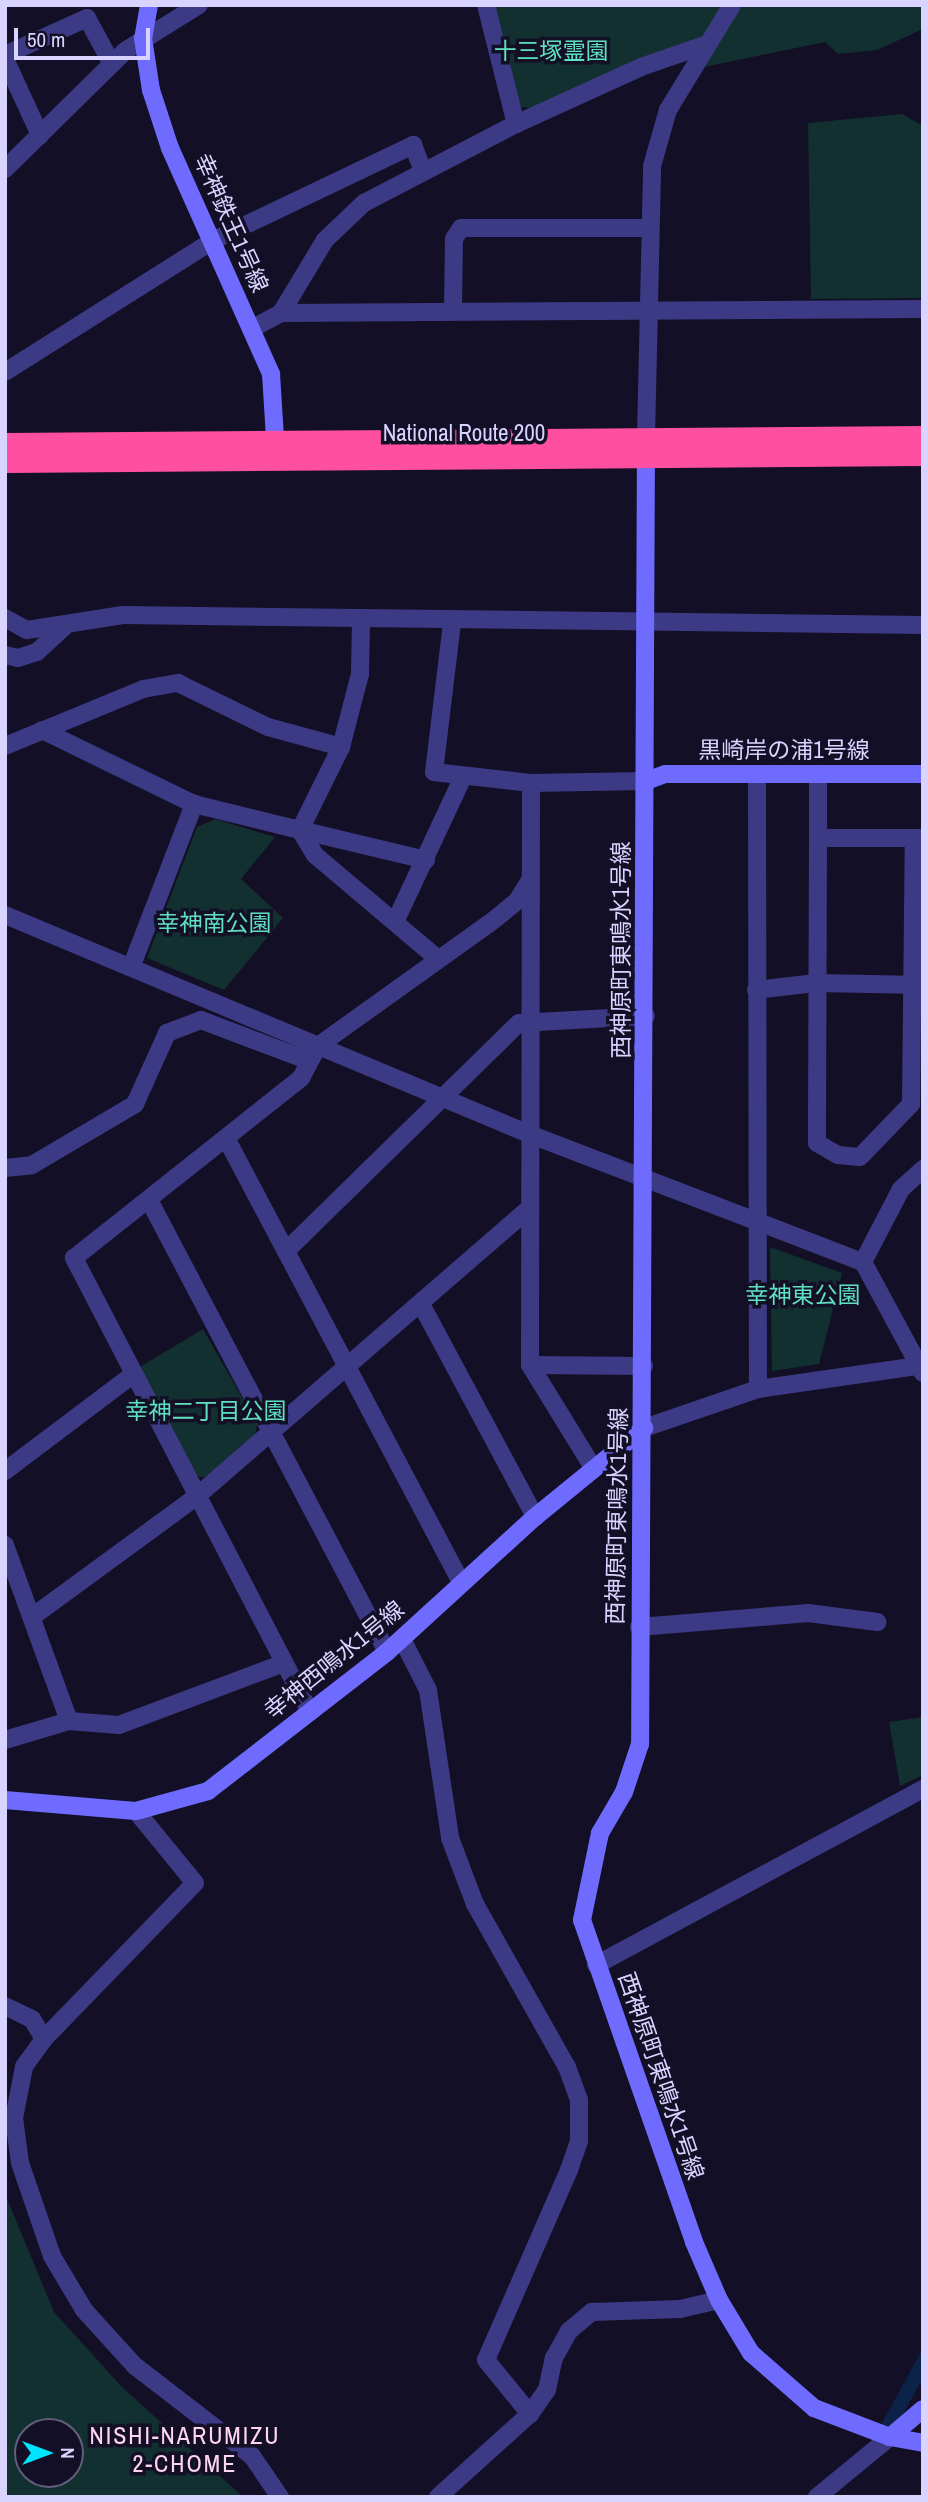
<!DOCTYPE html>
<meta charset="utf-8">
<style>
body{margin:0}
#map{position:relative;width:928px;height:2502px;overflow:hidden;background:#130f26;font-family:"Archivo Narrow","Noto Sans JP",sans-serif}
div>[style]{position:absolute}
.green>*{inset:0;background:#12302f}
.water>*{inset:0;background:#0c2248}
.street>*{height:18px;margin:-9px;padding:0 9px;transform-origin:9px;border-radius:9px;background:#3d3a85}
.secondary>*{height:18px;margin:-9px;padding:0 9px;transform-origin:9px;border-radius:9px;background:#6f6bff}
.highway>*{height:21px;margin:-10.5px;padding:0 10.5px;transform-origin:10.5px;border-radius:10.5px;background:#ff4fa3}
span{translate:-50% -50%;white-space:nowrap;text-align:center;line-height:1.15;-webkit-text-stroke:7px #130f26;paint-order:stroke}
.park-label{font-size:23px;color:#5fe0c0}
.street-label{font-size:23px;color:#d9d4ff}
.neighbourhood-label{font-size:24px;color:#ffd6f0;letter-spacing:2px}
.frame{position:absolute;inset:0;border:7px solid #d9d4ff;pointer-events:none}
.north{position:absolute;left:14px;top:2418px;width:70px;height:70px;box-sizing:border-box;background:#130f26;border:2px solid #625e7d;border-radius:50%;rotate:90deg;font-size:19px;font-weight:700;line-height:28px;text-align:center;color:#d9d4ff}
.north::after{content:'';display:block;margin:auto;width:24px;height:32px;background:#00e5ff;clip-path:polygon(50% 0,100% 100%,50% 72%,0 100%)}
.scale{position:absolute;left:14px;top:28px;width:136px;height:32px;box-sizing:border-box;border:4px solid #d9d4ff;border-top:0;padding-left:9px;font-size:21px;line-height:24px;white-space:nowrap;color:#d9d4ff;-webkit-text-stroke:5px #130f26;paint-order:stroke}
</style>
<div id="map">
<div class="green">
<div style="clip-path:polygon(491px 5px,923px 5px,923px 29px,877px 50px,838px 54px,825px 42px,704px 67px,684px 43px,532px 108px,520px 107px)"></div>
<div style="clip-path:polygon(902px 114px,923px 126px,923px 298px,811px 299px,808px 123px)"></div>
<div style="clip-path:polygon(215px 819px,275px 837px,241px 879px,283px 918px,224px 990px,147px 958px,197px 827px)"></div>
<div style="clip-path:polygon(770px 1247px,842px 1273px,819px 1364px,772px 1371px)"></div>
<div style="clip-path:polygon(203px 1329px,257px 1424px,255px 1435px,206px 1477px,198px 1477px,138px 1368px)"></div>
<div style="clip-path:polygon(923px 1717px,923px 1775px,900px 1786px,889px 1722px)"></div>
<div style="clip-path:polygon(evenodd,5px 2194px,54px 2312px,121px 2386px,243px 2497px,5px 2497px,5px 2194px,70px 2432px,70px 2474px,28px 2474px,28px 2432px,70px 2432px)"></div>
</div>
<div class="water">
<div style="clip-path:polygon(923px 2348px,923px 2378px,893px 2432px,880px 2427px)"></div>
</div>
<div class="street">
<div style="left:486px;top:5px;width:123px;rotate:75.9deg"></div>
<div style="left:5px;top:55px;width:90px;rotate:-24.3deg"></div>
<div style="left:87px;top:18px;width:52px;rotate:61.5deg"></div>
<div style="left:5px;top:59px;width:84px;rotate:65.3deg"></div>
<div style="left:5px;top:169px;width:168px;rotate:-44.5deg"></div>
<div style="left:125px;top:51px;width:87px;rotate:-31.9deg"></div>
<div style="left:453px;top:309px;width:70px;rotate:-89.2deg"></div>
<div style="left:454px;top:239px;width:13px;rotate:-58deg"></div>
<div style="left:461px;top:228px;width:186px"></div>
<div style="left:281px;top:313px;width:642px;rotate:-0.36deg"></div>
<div style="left:251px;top:329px;width:34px;rotate:-28deg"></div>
<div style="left:281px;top:313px;width:85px;rotate:-58.9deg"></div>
<div style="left:325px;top:240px;width:54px;rotate:-43.5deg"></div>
<div style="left:364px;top:203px;width:171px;rotate:-27.5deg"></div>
<div style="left:516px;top:124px;width:137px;rotate:-24.5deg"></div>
<div style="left:641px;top:67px;width:68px;rotate:-19deg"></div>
<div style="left:5px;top:372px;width:247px;rotate:-32.3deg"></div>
<div style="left:214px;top:240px;width:221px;rotate:-25.5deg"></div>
<div style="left:413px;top:145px;width:28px;rotate:69deg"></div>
<div style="left:646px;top:437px;width:271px;rotate:-88.7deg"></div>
<div style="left:652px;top:166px;width:58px;rotate:-74.1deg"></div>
<div style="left:668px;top:110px;width:123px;rotate:-58.6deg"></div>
<div style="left:5px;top:618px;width:25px;rotate:29deg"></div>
<div style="left:27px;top:630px;width:97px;rotate:-8.9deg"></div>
<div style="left:123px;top:615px;width:800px;rotate:0.72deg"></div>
<div style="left:452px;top:623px;width:150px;rotate:96.9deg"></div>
<div style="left:434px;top:772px;width:98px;rotate:6.5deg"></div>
<div style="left:531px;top:783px;width:115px;rotate:-1deg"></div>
<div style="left:5px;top:655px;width:13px;rotate:13deg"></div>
<div style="left:18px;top:658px;width:20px;rotate:-18deg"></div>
<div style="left:37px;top:652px;width:38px;rotate:-43deg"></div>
<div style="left:42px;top:730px;width:169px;rotate:26deg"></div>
<div style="left:194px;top:804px;width:109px;rotate:13.8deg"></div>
<div style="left:300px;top:830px;width:93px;rotate:-63.7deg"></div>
<div style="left:341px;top:747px;width:75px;rotate:-75.4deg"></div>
<div style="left:360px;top:674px;width:54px;rotate:-88.9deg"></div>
<div style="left:5px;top:746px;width:149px;rotate:-22.4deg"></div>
<div style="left:143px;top:689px;width:36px;rotate:-10deg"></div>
<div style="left:178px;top:683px;width:100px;rotate:26.1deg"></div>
<div style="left:268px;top:727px;width:76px;rotate:15.3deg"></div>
<div style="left:818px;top:774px;width:64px;rotate:90deg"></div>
<div style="left:818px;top:838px;width:105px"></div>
<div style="left:757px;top:775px;width:614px;rotate:89.91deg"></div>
<div style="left:531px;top:783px;width:582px;rotate:90.1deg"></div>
<div style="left:530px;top:1365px;width:122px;rotate:58.4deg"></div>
<div style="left:818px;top:838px;width:305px;rotate:90.2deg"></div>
<div style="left:817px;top:1143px;width:24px;rotate:30deg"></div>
<div style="left:838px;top:1155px;width:22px;rotate:5deg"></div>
<div style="left:860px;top:1157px;width:74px;rotate:-46.1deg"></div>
<div style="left:911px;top:1104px;width:266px;rotate:-89.4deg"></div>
<div style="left:426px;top:860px;width:130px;rotate:-166.6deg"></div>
<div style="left:300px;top:830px;width:29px;rotate:59deg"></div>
<div style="left:315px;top:855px;width:161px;rotate:40.2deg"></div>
<div style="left:5px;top:915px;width:568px;rotate:22.68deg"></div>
<div style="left:529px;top:1134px;width:358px;rotate:21deg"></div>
<div style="left:396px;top:920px;width:158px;rotate:-64.9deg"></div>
<div style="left:132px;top:965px;width:173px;rotate:-68.9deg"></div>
<div style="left:756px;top:990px;width:60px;rotate:-6.7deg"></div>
<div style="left:816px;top:983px;width:107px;rotate:1.1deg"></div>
<div style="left:226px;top:1138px;width:502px;rotate:62.11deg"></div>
<div style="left:5px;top:1168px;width:27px;rotate:-6deg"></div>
<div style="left:32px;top:1165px;width:120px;rotate:-30.6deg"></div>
<div style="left:135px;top:1104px;width:78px;rotate:-65.7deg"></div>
<div style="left:167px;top:1033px;width:36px;rotate:-21deg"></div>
<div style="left:201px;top:1020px;width:113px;rotate:20.7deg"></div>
<div style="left:149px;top:1200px;width:511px;rotate:62.23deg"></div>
<div style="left:286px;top:1251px;width:326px;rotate:-44.4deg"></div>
<div style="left:519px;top:1023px;width:127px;rotate:-3.2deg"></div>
<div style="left:421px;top:1304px;width:242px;rotate:61.8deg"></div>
<div style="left:530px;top:1365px;width:114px;rotate:0.5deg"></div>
<div style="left:923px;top:1373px;width:126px;rotate:-118.4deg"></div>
<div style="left:863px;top:1262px;width:82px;rotate:-62.5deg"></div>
<div style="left:901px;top:1189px;width:30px;rotate:-42deg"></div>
<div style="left:644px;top:1428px;width:120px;rotate:-18.9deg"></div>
<div style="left:758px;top:1389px;width:162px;rotate:-8.2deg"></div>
<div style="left:5px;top:1471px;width:158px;rotate:-37deg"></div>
<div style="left:5px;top:1545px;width:187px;rotate:70deg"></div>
<div style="left:69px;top:1721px;width:50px;rotate:4.6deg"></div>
<div style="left:119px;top:1725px;width:176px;rotate:-20.6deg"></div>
<div style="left:32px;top:1617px;width:203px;rotate:-36.2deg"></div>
<div style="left:196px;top:1497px;width:442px;rotate:-40.9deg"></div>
<div style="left:639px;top:1627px;width:170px;rotate:-4.7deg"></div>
<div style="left:808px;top:1613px;width:70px;rotate:7.4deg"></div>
<div style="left:402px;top:1639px;width:57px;rotate:63deg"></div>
<div style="left:428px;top:1690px;width:150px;rotate:81.5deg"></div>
<div style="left:450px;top:1838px;width:71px;rotate:69.3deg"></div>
<div style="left:475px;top:1904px;width:187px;rotate:60.6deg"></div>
<div style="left:567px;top:2067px;width:35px;rotate:70deg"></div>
<div style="left:579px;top:2100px;width:41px;rotate:90deg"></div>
<div style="left:579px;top:2141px;width:31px;rotate:109deg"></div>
<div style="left:569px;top:2170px;width:207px;rotate:113.6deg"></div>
<div style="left:486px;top:2360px;width:70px;rotate:50.8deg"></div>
<div style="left:310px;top:1712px;width:512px;rotate:-117.47deg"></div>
<div style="left:74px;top:1258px;width:290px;rotate:-38.4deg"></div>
<div style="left:301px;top:1078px;width:36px;rotate:-62deg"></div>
<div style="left:318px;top:1046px;width:211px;rotate:-35.6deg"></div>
<div style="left:490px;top:923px;width:35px;rotate:-39deg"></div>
<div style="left:517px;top:901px;width:25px;rotate:-58deg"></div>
<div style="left:5px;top:1740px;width:67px;rotate:-16.5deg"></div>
<div style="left:136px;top:1811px;width:93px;rotate:50.7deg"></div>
<div style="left:195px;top:1883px;width:217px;rotate:134.1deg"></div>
<div style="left:44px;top:2039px;width:34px;rotate:126deg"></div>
<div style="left:24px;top:2067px;width:52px;rotate:101.1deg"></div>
<div style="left:14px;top:2118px;width:45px;rotate:82.4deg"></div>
<div style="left:20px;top:2163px;width:98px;rotate:71deg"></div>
<div style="left:52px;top:2256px;width:63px;rotate:59.3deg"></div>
<div style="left:84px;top:2310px;width:76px;rotate:47.7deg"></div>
<div style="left:135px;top:2366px;width:148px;rotate:37.6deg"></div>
<div style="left:252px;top:2456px;width:50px;rotate:55.7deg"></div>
<div style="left:596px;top:1965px;width:371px;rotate:-28.3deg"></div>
<div style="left:5px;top:2006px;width:30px;rotate:26deg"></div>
<div style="left:32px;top:2019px;width:23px;rotate:59deg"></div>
<div style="left:438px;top:2497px;width:124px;rotate:-42.1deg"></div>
<div style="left:530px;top:2414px;width:29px;rotate:-55deg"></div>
<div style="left:547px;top:2390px;width:33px;rotate:-78deg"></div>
<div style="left:554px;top:2358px;width:31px;rotate:-61deg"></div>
<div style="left:569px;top:2331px;width:30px;rotate:-40deg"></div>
<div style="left:592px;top:2312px;width:88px;rotate:-2deg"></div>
<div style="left:680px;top:2309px;width:40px;rotate:-13deg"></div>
<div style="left:817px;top:2497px;width:94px;rotate:-39.4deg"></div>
</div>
<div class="secondary">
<div style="left:149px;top:5px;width:34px;rotate:100deg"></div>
<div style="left:143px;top:38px;width:53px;rotate:81.3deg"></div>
<div style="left:151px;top:90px;width:61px;rotate:71.9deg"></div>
<div style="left:170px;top:148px;width:248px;rotate:65.9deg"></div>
<div style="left:271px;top:374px;width:79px;rotate:86.4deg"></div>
<div style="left:646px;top:444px;width:1300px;rotate:90.26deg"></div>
<div style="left:640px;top:1744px;width:51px;rotate:108.4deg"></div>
<div style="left:624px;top:1792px;width:48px;rotate:120.3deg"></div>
<div style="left:600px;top:1833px;width:89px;rotate:101.7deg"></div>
<div style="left:582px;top:1920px;width:341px;rotate:70.8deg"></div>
<div style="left:694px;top:2242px;width:63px;rotate:66.7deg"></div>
<div style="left:719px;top:2300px;width:62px;rotate:58.9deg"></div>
<div style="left:751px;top:2353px;width:84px;rotate:41.1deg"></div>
<div style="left:814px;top:2408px;width:81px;rotate:20.9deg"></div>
<div style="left:890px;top:2437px;width:34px;rotate:10deg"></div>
<div style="left:646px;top:781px;width:20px;rotate:-20deg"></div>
<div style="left:665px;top:774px;width:258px"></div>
<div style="left:5px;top:1800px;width:131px;rotate:4.8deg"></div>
<div style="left:136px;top:1811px;width:75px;rotate:-15.5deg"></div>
<div style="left:208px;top:1791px;width:227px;rotate:-37.8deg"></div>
<div style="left:387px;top:1652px;width:200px;rotate:-42.4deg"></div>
<div style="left:535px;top:1517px;width:141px;rotate:-39.2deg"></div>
<div style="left:890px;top:2437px;width:43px;rotate:-40.3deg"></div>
</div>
<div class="highway">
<div style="left:5px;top:443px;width:918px;rotate:-0.44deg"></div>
<div style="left:5px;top:462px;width:918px;rotate:-0.44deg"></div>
</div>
<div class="park-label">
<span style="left:551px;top:51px">十三塚霊園</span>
<span style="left:214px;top:923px">幸神南公園</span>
<span style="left:803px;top:1295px">幸神東公園</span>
<span style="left:206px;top:1411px">幸神二丁目公園</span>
</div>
<div class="street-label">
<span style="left:231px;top:223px;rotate:66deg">幸神鉄王1号線</span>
<span style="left:464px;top:433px">National Route 200</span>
<span style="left:784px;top:750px">黒崎岸の浦1号線</span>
<span style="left:621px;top:950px;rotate:-90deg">西神原町東鳴水1号線</span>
<span style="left:617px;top:1516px;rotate:-89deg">西神原町東鳴水1号線</span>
<span style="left:334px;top:1660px;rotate:-39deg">幸神西鳴水1号線</span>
<span style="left:661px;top:2076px;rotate:71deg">西神原町東鳴水1号線</span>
</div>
<div class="neighbourhood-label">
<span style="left:185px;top:2450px">NISHI-NARUMIZU<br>2-CHOME</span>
</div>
<div class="frame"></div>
<div class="north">N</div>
<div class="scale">50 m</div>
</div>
